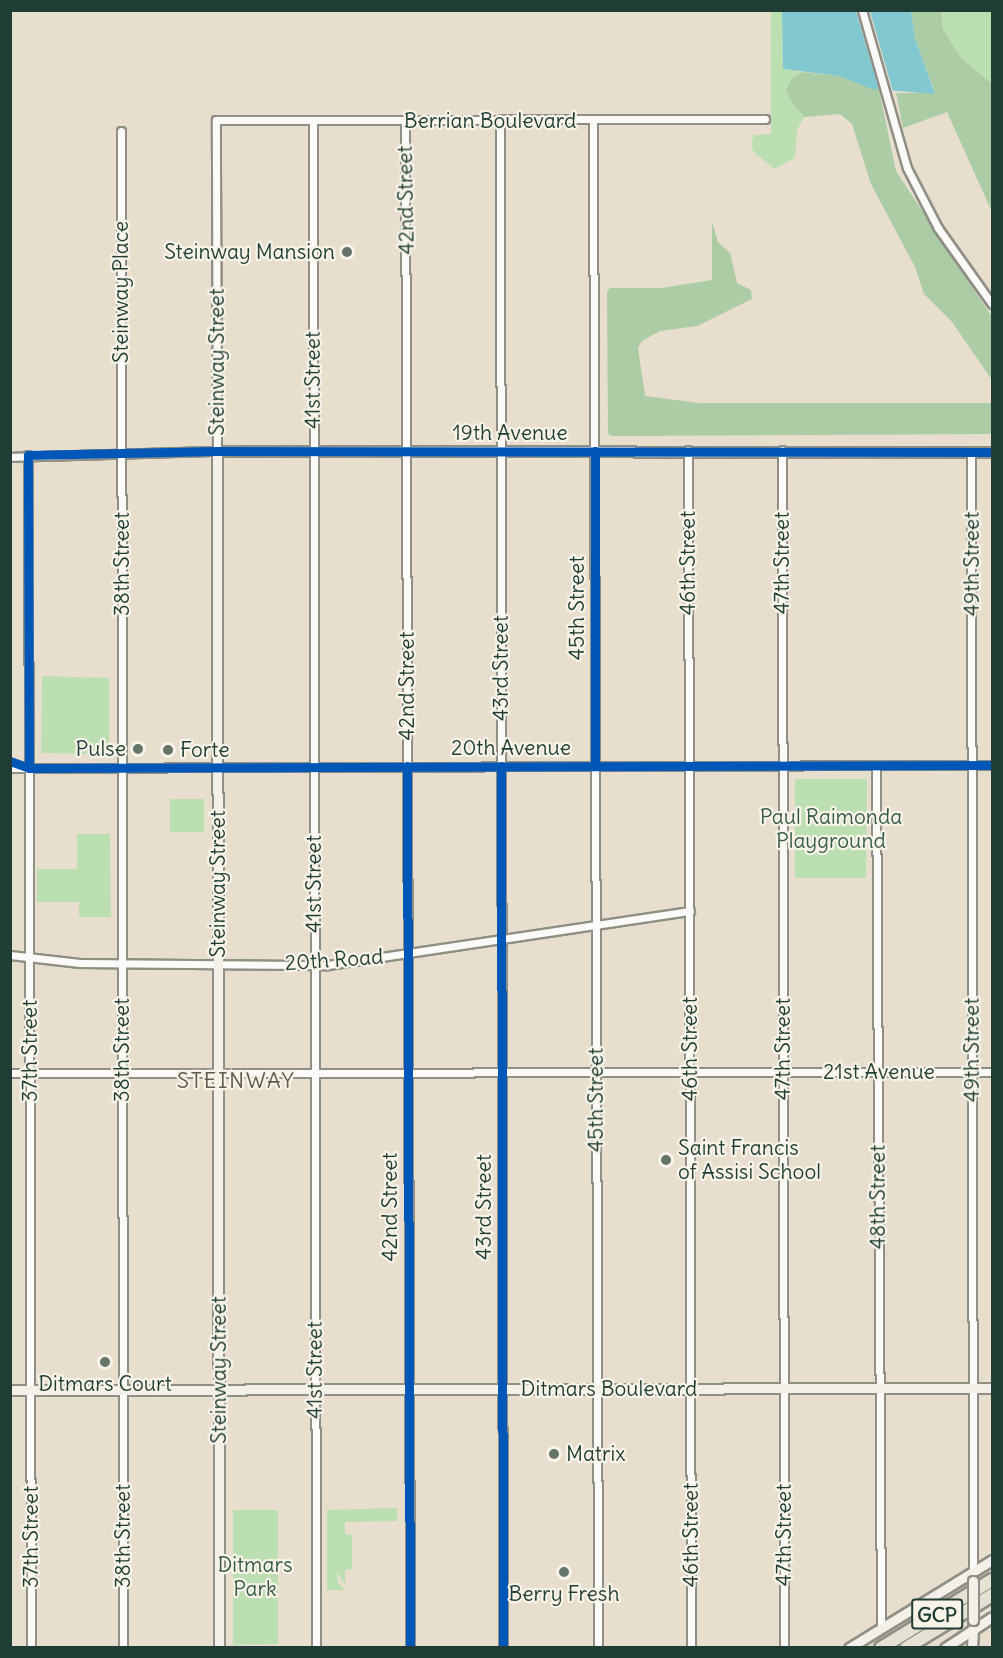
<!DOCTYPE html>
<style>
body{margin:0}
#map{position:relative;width:1003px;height:1658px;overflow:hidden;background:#e8dece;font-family:Delius,sans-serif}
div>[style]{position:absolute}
.green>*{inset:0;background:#bbdfb1}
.forest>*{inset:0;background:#abcca4}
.water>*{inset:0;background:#81c8d1}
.pier>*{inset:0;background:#e8dece}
.roads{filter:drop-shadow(2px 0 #8f8f85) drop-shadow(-2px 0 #8f8f85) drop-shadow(0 2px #8f8f85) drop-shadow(0 -2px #8f8f85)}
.street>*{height:7px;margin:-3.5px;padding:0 3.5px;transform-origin:3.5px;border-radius:3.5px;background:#fcfaf8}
.secondary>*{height:9px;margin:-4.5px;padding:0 4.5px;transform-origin:4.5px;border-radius:4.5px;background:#f2f0e8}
.highway>*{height:12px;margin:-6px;padding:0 6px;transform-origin:6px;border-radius:6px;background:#e5e1d3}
.bridges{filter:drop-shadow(2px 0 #8f8f85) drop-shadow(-2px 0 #8f8f85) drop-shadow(0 2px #8f8f85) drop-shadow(0 -2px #8f8f85)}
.secondary-bridge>*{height:9px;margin:-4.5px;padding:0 4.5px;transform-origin:4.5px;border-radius:4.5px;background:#f2f0e8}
.cycleway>*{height:9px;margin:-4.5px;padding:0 4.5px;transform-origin:4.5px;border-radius:4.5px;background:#0057b8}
.dots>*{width:16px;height:16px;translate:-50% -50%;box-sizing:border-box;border:3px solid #f7f3e8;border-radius:50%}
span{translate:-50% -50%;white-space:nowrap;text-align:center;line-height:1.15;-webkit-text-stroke:4.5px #f7f3e8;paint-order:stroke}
.shield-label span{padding:2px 4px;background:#f7f3e8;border:2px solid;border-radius:4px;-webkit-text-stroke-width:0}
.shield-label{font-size:20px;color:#1f3d34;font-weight:700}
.street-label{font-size:21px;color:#1f3d34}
.poi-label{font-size:21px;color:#1f3d34}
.right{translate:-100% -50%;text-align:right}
.left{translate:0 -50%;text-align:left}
.park-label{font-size:21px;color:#375d48}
.neighbourhood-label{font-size:22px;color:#605e4b;letter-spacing:1.5px}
.frame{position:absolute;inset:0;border:12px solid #1f3d34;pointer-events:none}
</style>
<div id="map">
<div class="green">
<div style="clip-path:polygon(771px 11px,782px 11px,783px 69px,802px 72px,793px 77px,791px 101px,804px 117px,797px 130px,795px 158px,774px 169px,753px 151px,751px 143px,754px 135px,771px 134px)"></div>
<div style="clip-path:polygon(941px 11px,992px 11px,992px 84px,961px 58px,943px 29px)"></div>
<div style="clip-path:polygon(42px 676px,109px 678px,109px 754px,41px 753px)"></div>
<div style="clip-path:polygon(795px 779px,867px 779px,866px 878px,795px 878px)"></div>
<div style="clip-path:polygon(170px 799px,204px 799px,204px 832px,170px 832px)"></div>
<div style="clip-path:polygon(77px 834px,110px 834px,111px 917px,79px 917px,79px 902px,37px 902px,37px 869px,77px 869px)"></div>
<div style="clip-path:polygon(397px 1508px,397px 1521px,345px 1522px,345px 1534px,352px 1535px,352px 1569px,345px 1570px,345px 1585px,337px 1572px,338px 1583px,345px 1590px,327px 1590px,327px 1510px)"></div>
<div style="clip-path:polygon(233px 1510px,278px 1510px,278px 1644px,233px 1645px)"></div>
</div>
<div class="forest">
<div style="clip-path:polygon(911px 11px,941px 11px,943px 29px,961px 58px,992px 84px,992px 212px,947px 112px,903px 128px,896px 93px,935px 93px,915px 38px)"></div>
<div style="clip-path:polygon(802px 72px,839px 76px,879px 90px,896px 171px,992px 317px,992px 380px,952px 322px,924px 294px,915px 267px,871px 184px,852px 124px,840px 114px,804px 117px,791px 101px,786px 90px,793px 77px)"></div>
<div style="clip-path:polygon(712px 222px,718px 242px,730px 253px,737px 283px,751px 290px,752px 299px,697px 326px,660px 331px,642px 341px,638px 348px,645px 396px,699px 403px,992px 403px,992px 434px,611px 436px,608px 433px,607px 292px,610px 288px,661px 288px,712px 280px)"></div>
</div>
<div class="water">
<div style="clip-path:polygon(782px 11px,911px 11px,915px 38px,935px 94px,872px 89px,839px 76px,783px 69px)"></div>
</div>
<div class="pier">
<div style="clip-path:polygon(856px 11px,870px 11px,894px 95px,880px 93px)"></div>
</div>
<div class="roads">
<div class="street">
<div style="left:862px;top:10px;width:164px;rotate:74.1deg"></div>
<div style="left:907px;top:168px;width:68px;rotate:62.7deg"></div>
<div style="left:938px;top:228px;width:93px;rotate:54.6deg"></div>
<div style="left:500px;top:120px;width:1528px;rotate:89.89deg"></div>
<div style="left:313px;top:121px;width:1527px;rotate:89.89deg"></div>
<div style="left:405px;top:121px;width:1527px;rotate:89.81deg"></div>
<div style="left:593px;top:121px;width:1527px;rotate:89.81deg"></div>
<div style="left:121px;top:131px;width:1517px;rotate:89.92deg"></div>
<div style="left:688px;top:450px;width:1198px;rotate:89.86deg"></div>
<div style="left:782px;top:450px;width:1198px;rotate:89.9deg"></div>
<div style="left:971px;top:453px;width:1119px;rotate:89.9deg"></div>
<div style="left:28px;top:455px;width:1193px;rotate:89.86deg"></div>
<div style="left:10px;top:457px;width:207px;rotate:-1.7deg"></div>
<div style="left:217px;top:451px;width:331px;rotate:-90.2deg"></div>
<div style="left:216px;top:120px;width:549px;rotate:-0.1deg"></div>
<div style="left:876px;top:765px;width:863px;rotate:89.67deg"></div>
<div style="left:10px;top:768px;width:982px;rotate:-0.18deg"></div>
<div style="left:10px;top:955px;width:70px;rotate:6.5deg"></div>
<div style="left:80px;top:963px;width:248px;rotate:0.5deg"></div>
<div style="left:328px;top:965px;width:366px;rotate:-8.5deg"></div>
<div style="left:10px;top:1073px;width:982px;rotate:-0.06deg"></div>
</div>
<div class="secondary">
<div style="left:10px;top:1390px;width:982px;rotate:-0.12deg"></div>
<div style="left:219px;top:1648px;width:1197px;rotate:-90.1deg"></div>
<div style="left:217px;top:451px;width:775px;rotate:0.07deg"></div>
<div style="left:849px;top:1648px;width:168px;rotate:-31.6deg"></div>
<div style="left:945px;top:1648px;width:56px;rotate:-33.4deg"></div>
<div style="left:972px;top:1648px;width:22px;rotate:-87deg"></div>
</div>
<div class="highway">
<div style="left:881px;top:1648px;width:130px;rotate:-31.5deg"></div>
<div style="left:906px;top:1648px;width:101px;rotate:-31.6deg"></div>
</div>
</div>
<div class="bridges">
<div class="secondary-bridge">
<div style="left:973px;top:1581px;width:39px;rotate:90deg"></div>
</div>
</div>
<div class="cycleway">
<div style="left:595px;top:451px;width:315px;rotate:90deg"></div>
<div style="left:10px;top:761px;width:20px;rotate:20deg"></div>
<div style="left:29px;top:768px;width:963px;rotate:-0.18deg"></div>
<div style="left:407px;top:766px;width:882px;rotate:89.81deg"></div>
<div style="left:501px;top:766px;width:882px;rotate:89.87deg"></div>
<div style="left:29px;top:768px;width:313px;rotate:-90.2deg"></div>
<div style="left:28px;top:455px;width:189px;rotate:-1.2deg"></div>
<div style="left:217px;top:451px;width:775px;rotate:0.07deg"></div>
</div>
<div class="dots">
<div style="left:347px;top:252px;background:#65756a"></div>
<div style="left:138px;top:749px;background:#65756a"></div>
<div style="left:168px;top:750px;background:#65756a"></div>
<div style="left:666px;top:1160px;background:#65756a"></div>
<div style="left:105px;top:1362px;background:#65756a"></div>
<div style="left:554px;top:1454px;background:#65756a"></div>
<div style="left:564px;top:1572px;background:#65756a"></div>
</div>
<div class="shield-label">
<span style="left:937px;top:1614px">GCP</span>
</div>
<div class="street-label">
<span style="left:490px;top:121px">Berrian Boulevard</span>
<span style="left:406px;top:200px;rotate:-91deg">42nd Street</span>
<span style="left:121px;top:292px;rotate:-90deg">Steinway Place</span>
<span style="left:217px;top:362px;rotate:-90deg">Steinway Street</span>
<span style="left:313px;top:380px;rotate:-90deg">41st Street</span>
<span style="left:510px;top:433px">19th Avenue</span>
<span style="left:688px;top:563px;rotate:-90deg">46th Street</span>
<span style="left:782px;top:563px;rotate:-90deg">47th Street</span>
<span style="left:122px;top:564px;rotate:-90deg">38th Street</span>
<span style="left:972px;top:564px;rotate:-90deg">49th Street</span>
<span style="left:577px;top:608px;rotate:-90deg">45th Street</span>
<span style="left:501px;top:668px;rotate:-90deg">43rd Street</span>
<span style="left:407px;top:686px;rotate:-90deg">42nd Street</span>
<span style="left:511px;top:748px">20th Avenue</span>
<span style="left:218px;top:884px;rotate:-90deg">Steinway Street</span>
<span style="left:314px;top:884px;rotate:-90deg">41st Street</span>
<span style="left:334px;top:960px;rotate:-4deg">20th Road</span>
<span style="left:690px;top:1049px;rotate:-90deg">46th Street</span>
<span style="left:783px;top:1049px;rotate:-90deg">47th Street</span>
<span style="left:122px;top:1050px;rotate:-90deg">38th Street</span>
<span style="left:972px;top:1050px;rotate:-90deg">49th Street</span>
<span style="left:30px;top:1051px;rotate:-90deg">37th Street</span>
<span style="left:879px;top:1072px">21st Avenue</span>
<span style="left:596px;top:1100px;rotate:-90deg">45th Street</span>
<span style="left:878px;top:1197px;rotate:-90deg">48th Street</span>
<span style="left:390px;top:1207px;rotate:-90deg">42nd Street</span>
<span style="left:484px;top:1207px;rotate:-90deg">43rd Street</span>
<span style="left:219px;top:1370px;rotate:-90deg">Steinway Street</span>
<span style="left:315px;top:1370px;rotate:-90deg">41st Street</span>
<span style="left:609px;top:1389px">Ditmars Boulevard</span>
<span style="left:691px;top:1535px;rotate:-90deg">46th Street</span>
<span style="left:784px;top:1535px;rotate:-90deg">47th Street</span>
<span style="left:123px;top:1536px;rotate:-90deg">38th Street</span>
<span style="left:31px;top:1537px;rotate:-90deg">37th Street</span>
</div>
<div class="poi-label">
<span class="right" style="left:335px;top:252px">Steinway Mansion</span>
<span class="right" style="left:126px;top:749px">Pulse</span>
<span class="left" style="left:180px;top:750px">Forte</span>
<span class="left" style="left:678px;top:1160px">Saint Francis<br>of Assisi School</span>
<span style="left:105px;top:1384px">Ditmars Court</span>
<span class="left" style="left:566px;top:1454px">Matrix</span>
<span style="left:564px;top:1594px">Berry Fresh</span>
</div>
<div class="park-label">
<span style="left:831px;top:829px">Paul Raimonda<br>Playground</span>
<span style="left:255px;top:1577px">Ditmars<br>Park</span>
</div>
<div class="neighbourhood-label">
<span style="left:236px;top:1081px">STEINWAY</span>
</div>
<div class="frame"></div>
</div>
